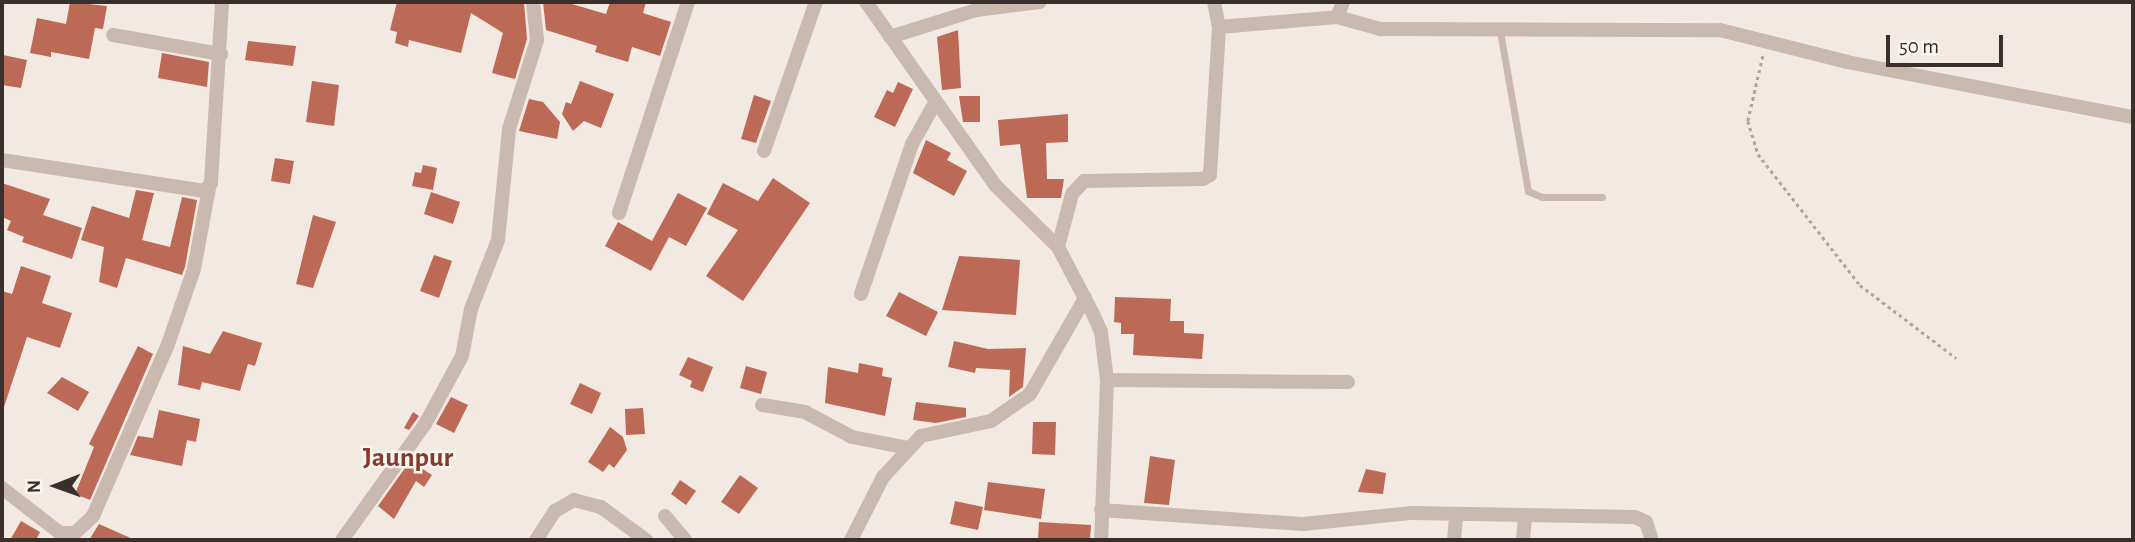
<!DOCTYPE html>
<style>
body{margin:0}
#map{position:relative;width:2135px;height:542px;overflow:hidden;background:#f2eae2;font-family:"Alegreya Sans",sans-serif}
div>[style]{position:absolute}
.building>*{inset:0;background:#bc6a56}
.path>*{height:2.5px;margin-top:-1.25px;transform-origin:0;background:repeating-linear-gradient(90deg,#b5a498 0 3.5px,transparent 0 7px)}
.service>*{height:7px;margin:-3.5px;padding:0 3.5px;transform-origin:3.5px;border-radius:3.5px;background:#c9b9ae}
.minor>*{height:14px;margin:-7px;padding:0 7px;transform-origin:7px;border-radius:7px;background:#c9b9ae}
span{translate:-50% -50%;white-space:nowrap;text-align:center;line-height:1.15;-webkit-text-stroke:5px #f9f4ee;paint-order:stroke}
.quarter-label{font-size:28px;color:#813c2b;font-weight:700}
.frame{position:absolute;inset:0;border:4px solid #392f2c;pointer-events:none}
.north{position:absolute;left:21px;top:451px;width:70px;height:70px;-webkit-text-stroke:5px #f9f4ee;paint-order:stroke;rotate:269deg;font-size:19px;font-weight:700;line-height:28px;text-align:center;color:#392f2c}
.north::after{content:'';display:block;margin:auto;width:24px;height:32px;background:#392f2c;clip-path:polygon(50% 0,100% 100%,50% 72%,0 100%)}
.scale{position:absolute;left:1886px;top:35px;width:117px;height:32px;box-sizing:border-box;border:4px solid #392f2c;border-top:0;padding-left:9px;font-size:21px;line-height:24px;white-space:nowrap;color:#392f2c;-webkit-text-stroke:5px #f9f4ee;paint-order:stroke}
</style>
<div id="map">
<div class="building">
<div style="clip-path:polygon(70px 2px,107px 6px,103px 29px,95px 28px,89px 59px,51px 52px,51px 57px,30px 53px,37px 18px,66px 24px)"></div>
<div style="clip-path:polygon(397px 2px,524px 2px,527px 39px,515px 79px,492px 73px,503px 33px,471px 13px,461px 53px,409px 40px,408px 47px,395px 43px,397px 32px,390px 30px)"></div>
<div style="clip-path:polygon(543px 2px,565px 2px,606px 14px,610px 2px,646px 2px,643px 13px,671px 22px,660px 56px,632px 47px,628px 62px,595px 52px,597px 46px,546px 30px)"></div>
<div style="clip-path:polygon(958px 30px,961px 88px,942px 90px,937px 37px)"></div>
<div style="clip-path:polygon(248px 41px,296px 46px,293px 66px,245px 60px)"></div>
<div style="clip-path:polygon(162px 53px,209px 62px,207px 87px,158px 78px)"></div>
<div style="clip-path:polygon(3px 55px,27px 60px,21px 88px,2px 85px)"></div>
<div style="clip-path:polygon(312px 81px,339px 85px,334px 126px,306px 122px)"></div>
<div style="clip-path:polygon(580px 81px,614px 94px,601px 128px,584px 121px,573px 131px,562px 114px,566px 102px,571px 104px)"></div>
<div style="clip-path:polygon(898px 82px,913px 89px,895px 127px,874px 117px,887px 90px,893px 93px)"></div>
<div style="clip-path:polygon(754px 95px,771px 101px,756px 143px,741px 139px)"></div>
<div style="clip-path:polygon(959px 96px,980px 96px,980px 122px,963px 122px)"></div>
<div style="clip-path:polygon(529px 99px,543px 102px,560px 122px,557px 139px,519px 131px)"></div>
<div style="clip-path:polygon(1068px 114px,1068px 142px,1046px 143px,1047px 179px,1064px 179px,1061px 198px,1027px 198px,1020px 144px,1000px 146px,998px 120px)"></div>
<div style="clip-path:polygon(926px 140px,951px 153px,947px 160px,967px 171px,954px 196px,913px 173px)"></div>
<div style="clip-path:polygon(275px 158px,294px 161px,290px 184px,271px 181px)"></div>
<div style="clip-path:polygon(423px 165px,437px 168px,433px 190px,412px 186px,415px 172px,421px 173px)"></div>
<div style="clip-path:polygon(773px 178px,810px 203px,743px 301px,706px 276px,738px 230px,707px 214px,723px 183px,758px 201px)"></div>
<div style="clip-path:polygon(2px 183px,50px 199px,43px 215px,82px 228px,72px 259px,22px 242px,24px 237px,7px 230px,11px 221px,2px 217px)"></div>
<div style="clip-path:polygon(136px 190px,154px 193px,142px 240px,170px 247px,182px 197px,197px 200px,185px 267px,182px 275px,126px 258px,117px 288px,99px 282px,104px 247px,81px 240px,92px 206px,129px 218px)"></div>
<div style="clip-path:polygon(431px 192px,460px 202px,453px 224px,424px 214px)"></div>
<div style="clip-path:polygon(678px 193px,707px 208px,686px 246px,669px 237px,651px 271px,605px 246px,618px 222px,652px 241px)"></div>
<div style="clip-path:polygon(313px 215px,336px 222px,313px 288px,296px 284px)"></div>
<div style="clip-path:polygon(434px 255px,452px 261px,439px 298px,420px 291px)"></div>
<div style="clip-path:polygon(959px 256px,1020px 260px,1016px 315px,942px 310px)"></div>
<div style="clip-path:polygon(21px 266px,51px 276px,42px 303px,72px 313px,60px 348px,27px 337px,4px 407px,2px 291px,12px 294px)"></div>
<div style="clip-path:polygon(899px 292px,938px 312px,926px 336px,886px 316px)"></div>
<div style="clip-path:polygon(1115px 297px,1171px 299px,1170px 321px,1184px 321px,1184px 333px,1204px 334px,1202px 359px,1133px 355px,1134px 334px,1121px 334px,1121px 323px,1114px 322px)"></div>
<div style="clip-path:polygon(223px 331px,262px 343px,255px 366px,248px 364px,240px 391px,202px 382px,200px 390px,178px 385px,183px 346px,210px 354px)"></div>
<div style="clip-path:polygon(954px 341px,988px 349px,1026px 348px,1023px 387px,1009px 397px,1010px 370px,976px 368px,975px 373px,948px 367px)"></div>
<div style="clip-path:polygon(138px 346px,153px 354px,90px 500px,75px 494px,94px 447px,89px 444px)"></div>
<div style="clip-path:polygon(688px 357px,713px 367px,703px 392px,690px 387px,692px 381px,679px 375px)"></div>
<div style="clip-path:polygon(859px 363px,883px 368px,882px 376px,892px 378px,885px 416px,825px 403px,828px 367px,858px 373px)"></div>
<div style="clip-path:polygon(746px 366px,767px 372px,761px 394px,740px 388px)"></div>
<div style="clip-path:polygon(62px 377px,89px 392px,78px 411px,47px 393px)"></div>
<div style="clip-path:polygon(580px 383px,601px 393px,592px 414px,570px 404px)"></div>
<div style="clip-path:polygon(451px 397px,468px 405px,454px 433px,436px 424px)"></div>
<div style="clip-path:polygon(916px 402px,966px 408px,966px 417px,936px 423px,913px 420px)"></div>
<div style="clip-path:polygon(643px 408px,645px 434px,626px 435px,625px 409px)"></div>
<div style="clip-path:polygon(159px 410px,200px 419px,196px 442px,187px 440px,182px 466px,130px 455px,138px 436px,153px 438px)"></div>
<div style="clip-path:polygon(413px 412px,419px 416px,409px 430px,404px 428px)"></div>
<div style="clip-path:polygon(1033px 422px,1056px 422px,1055px 455px,1032px 454px)"></div>
<div style="clip-path:polygon(610px 427px,623px 437px,627px 450px,614px 468px,609px 464px,603px 472px,588px 462px)"></div>
<div style="clip-path:polygon(1150px 456px,1175px 460px,1169px 505px,1144px 503px)"></div>
<div style="clip-path:polygon(410px 461px,432px 475px,424px 487px,416px 481px,394px 519px,378px 506px)"></div>
<div style="clip-path:polygon(1366px 469px,1386px 473px,1383px 494px,1358px 492px)"></div>
<div style="clip-path:polygon(740px 475px,758px 488px,739px 514px,721px 502px)"></div>
<div style="clip-path:polygon(680px 480px,696px 491px,686px 505px,671px 494px)"></div>
<div style="clip-path:polygon(988px 482px,1045px 489px,1041px 519px,984px 510px)"></div>
<div style="clip-path:polygon(955px 501px,983px 507px,978px 530px,950px 524px)"></div>
<div style="clip-path:polygon(21px 521px,40px 532px,36px 540px,10px 540px)"></div>
<div style="clip-path:polygon(1039px 522px,1091px 525px,1090px 540px,1038px 540px)"></div>
<div style="clip-path:polygon(99px 524px,135px 540px,89px 540px)"></div>
</div>
<div class="path">
<div style="left:1763px;top:56px;width:67px;rotate:103deg"></div>
<div style="left:1748px;top:121px;width:34px;rotate:73deg"></div>
<div style="left:1758px;top:154px;width:166px;rotate:52.1deg"></div>
<div style="left:1860px;top:285px;width:121px;rotate:37.2deg"></div>
</div>
<div class="service">
<div style="left:1500px;top:31px;width:162px;rotate:80.1deg"></div>
<div style="left:1528px;top:191px;width:15px;rotate:23deg"></div>
<div style="left:1542px;top:197px;width:60px"></div>
</div>
<div class="minor">
<div style="left:866px;top:2px;width:224px;rotate:54.8deg"></div>
<div style="left:995px;top:185px;width:88px;rotate:44.5deg"></div>
<div style="left:1058px;top:247px;width:78px;rotate:62.4deg"></div>
<div style="left:1094px;top:316px;width:17px;rotate:66deg"></div>
<div style="left:1101px;top:332px;width:48px;rotate:82.9deg"></div>
<div style="left:1107px;top:380px;width:160px;rotate:92.1deg"></div>
<div style="left:1214px;top:2px;width:25px;rotate:79deg"></div>
<div style="left:1337px;top:17px;width:16px;rotate:-68deg"></div>
<div style="left:113px;top:35px;width:110px;rotate:10deg"></div>
<div style="left:890px;top:37px;width:90px;rotate:-17.4deg"></div>
<div style="left:976px;top:10px;width:64px;rotate:-7.1deg"></div>
<div style="left:764px;top:151px;width:158px;rotate:-70.8deg"></div>
<div style="left:2px;top:160px;width:205px;rotate:8.7deg"></div>
<div style="left:205px;top:191px;width:10px;rotate:-53deg"></div>
<div style="left:211px;top:183px;width:181px;rotate:-86.5deg"></div>
<div style="left:619px;top:213px;width:222px;rotate:-71.9deg"></div>
<div style="left:1058px;top:247px;width:55px;rotate:-75.2deg"></div>
<div style="left:1072px;top:194px;width:18px;rotate:-47deg"></div>
<div style="left:1084px;top:181px;width:119px;rotate:-1deg"></div>
<div style="left:1203px;top:179px;width:8px;rotate:-30deg"></div>
<div style="left:1210px;top:175px;width:148px;rotate:-86.5deg"></div>
<div style="left:1219px;top:27px;width:118px;rotate:-4.8deg"></div>
<div style="left:1337px;top:17px;width:46px;rotate:15.3deg"></div>
<div style="left:1381px;top:29px;width:339px;rotate:0.2deg"></div>
<div style="left:1720px;top:30px;width:131px;rotate:14.1deg"></div>
<div style="left:1847px;top:62px;width:291px;rotate:10.9deg"></div>
<div style="left:861px;top:294px;width:158px;rotate:-71.2deg"></div>
<div style="left:912px;top:144px;width:47px;rotate:-60.7deg"></div>
<div style="left:1107px;top:380px;width:241px;rotate:0.5deg"></div>
<div style="left:762px;top:405px;width:44px;rotate:9.2deg"></div>
<div style="left:805px;top:412px;width:53px;rotate:28deg"></div>
<div style="left:852px;top:437px;width:57px;rotate:11.1deg"></div>
<div style="left:2px;top:488px;width:73px;rotate:37.8deg"></div>
<div style="left:60px;top:533px;width:15px"></div>
<div style="left:75px;top:533px;width:25px;rotate:-43deg"></div>
<div style="left:93px;top:516px;width:184px;rotate:-66.4deg"></div>
<div style="left:167px;top:347px;width:83px;rotate:-70.9deg"></div>
<div style="left:194px;top:269px;width:82px;rotate:-79.5deg"></div>
<div style="left:1101px;top:510px;width:202px;rotate:4deg"></div>
<div style="left:1303px;top:524px;width:110px;rotate:-5.8deg"></div>
<div style="left:1412px;top:513px;width:223px;rotate:1deg"></div>
<div style="left:1635px;top:517px;width:12px;rotate:24deg"></div>
<div style="left:1646px;top:522px;width:19px;rotate:72deg"></div>
<div style="left:665px;top:516px;width:31px;rotate:50deg"></div>
<div style="left:342px;top:540px;width:143px;rotate:-54.4deg"></div>
<div style="left:425px;top:424px;width:77px;rotate:-61.4deg"></div>
<div style="left:462px;top:356px;width:48px;rotate:-79.2deg"></div>
<div style="left:471px;top:309px;width:74px;rotate:-68.6deg"></div>
<div style="left:498px;top:240px;width:112px;rotate:-84.3deg"></div>
<div style="left:509px;top:129px;width:93px;rotate:-72.5deg"></div>
<div style="left:537px;top:40px;width:38px;rotate:-96deg"></div>
<div style="left:536px;top:540px;width:35px;rotate:-57deg"></div>
<div style="left:555px;top:511px;width:22px;rotate:-30deg"></div>
<div style="left:574px;top:500px;width:28px;rotate:15deg"></div>
<div style="left:601px;top:507px;width:56px;rotate:36.3deg"></div>
<div style="left:851px;top:540px;width:71px;rotate:-63.1deg"></div>
<div style="left:883px;top:477px;width:56px;rotate:-47.2deg"></div>
<div style="left:921px;top:436px;width:72px;rotate:-12.1deg"></div>
<div style="left:991px;top:421px;width:47px;rotate:-34.7deg"></div>
<div style="left:1030px;top:394px;width:111px;rotate:-60.2deg"></div>
<div style="left:1454px;top:540px;width:24px;rotate:-85deg"></div>
<div style="left:1523px;top:540px;width:22px;rotate:-85deg"></div>
</div>
<div class="quarter-label">
<span style="left:408px;top:458px">Jaunpur</span>
</div>
<div class="frame"></div>
<div class="north">N</div>
<div class="scale">50 m</div>
</div>
